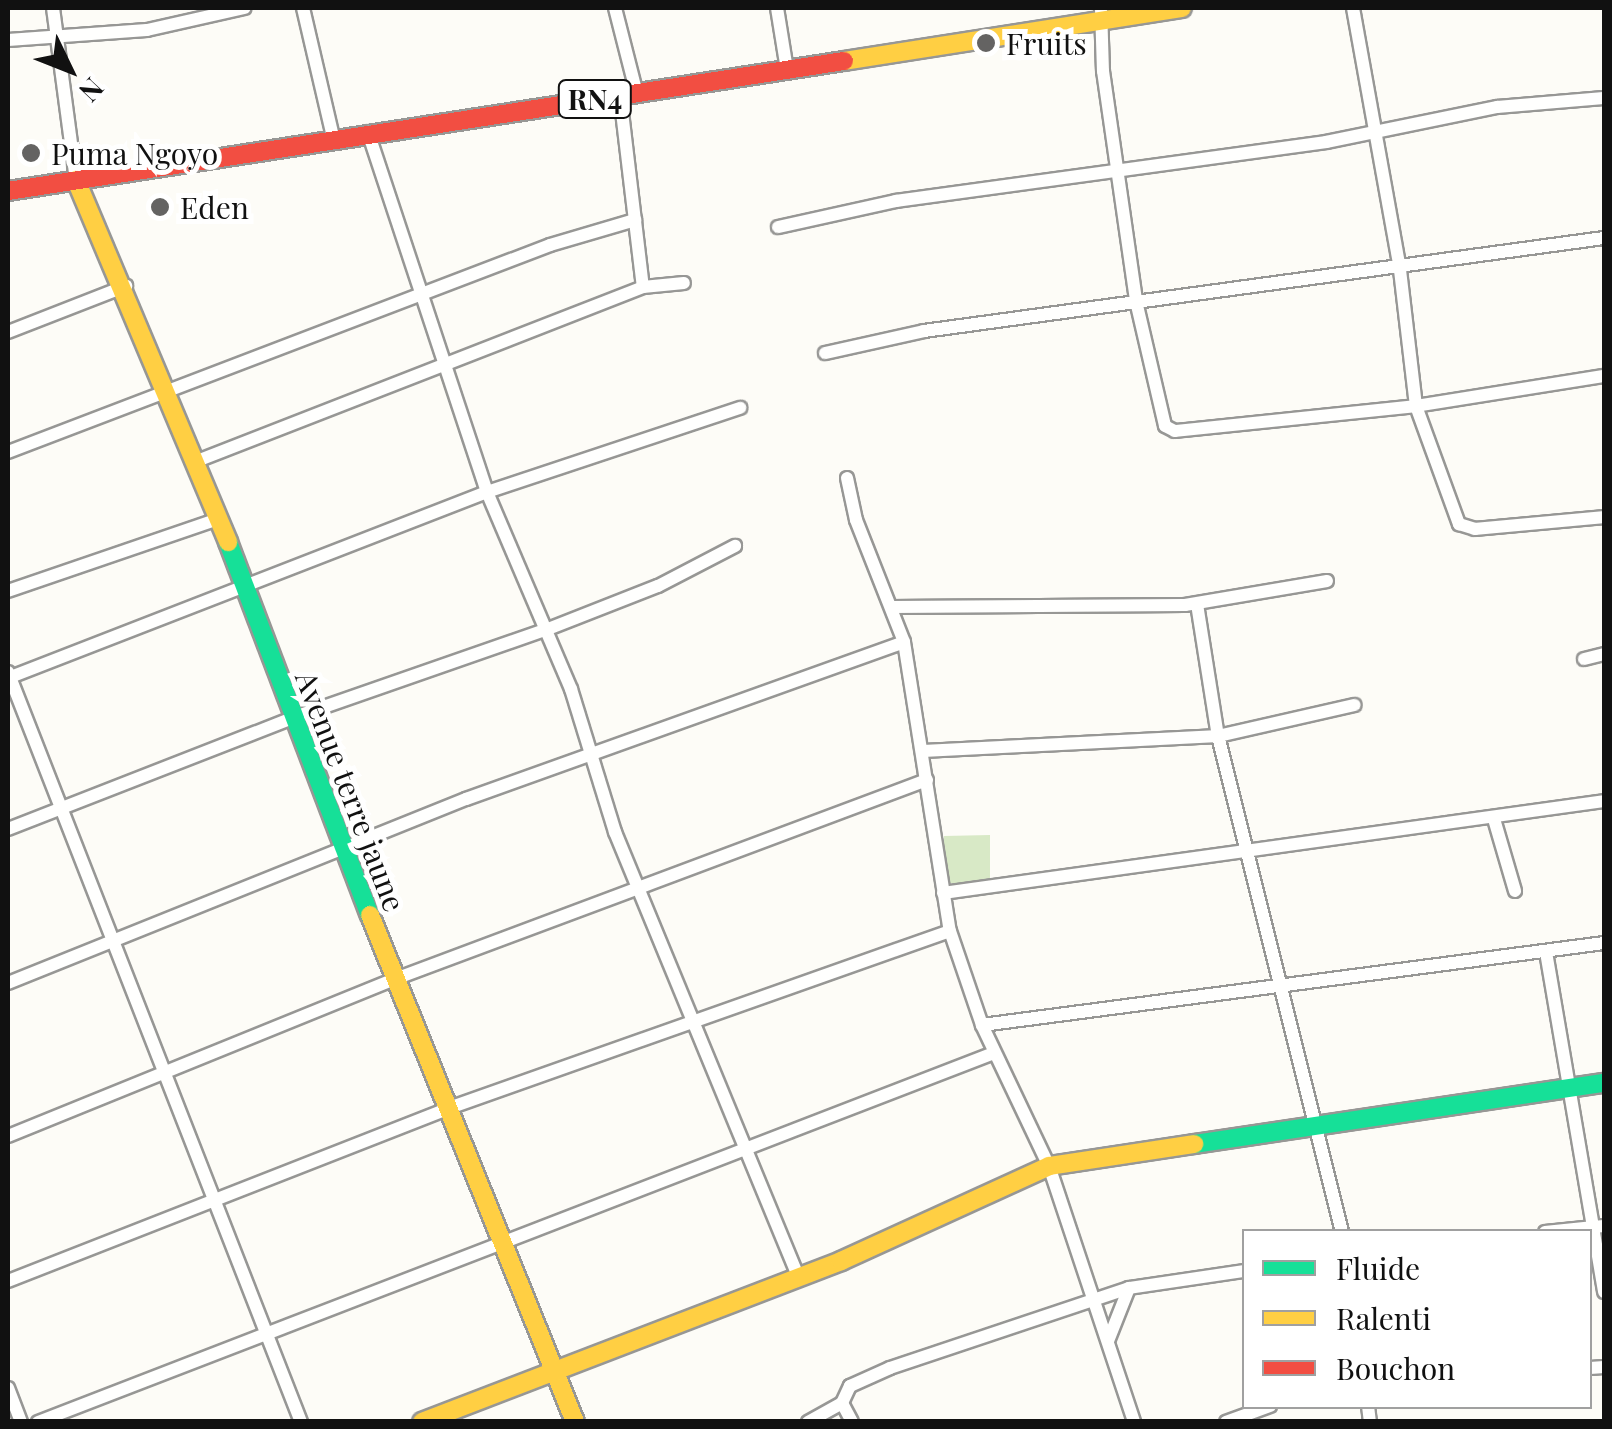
<!DOCTYPE html>
<style>
body{margin:0}
#map{position:relative;width:1612px;height:1429px;overflow:hidden;background:#fdfcf7;font-family:"Playfair Display",serif}
div>[style]{position:absolute}
.forest>*{inset:0;background:#d8e9c6}
.roads{filter:drop-shadow(2px 0 #979795) drop-shadow(-2px 0 #979795) drop-shadow(0 2px #979795) drop-shadow(0 -2px #979795)}
.street>*{height:12px;margin:-6px;padding:0 6px;transform-origin:6px;border-radius:6px;background:#fffffe}
.fast>*{height:18px;margin:-9px;padding:0 9px;transform-origin:9px;border-radius:9px;background:#16e098}
.slow>*{height:18px;margin:-9px;padding:0 9px;transform-origin:9px;border-radius:9px;background:#ffcf43}
.jam>*{height:18px;margin:-9px;padding:0 9px;transform-origin:9px;border-radius:9px;background:#f24e42}
.dots>*{width:28px;height:28px;translate:-50% -50%;box-sizing:border-box;border:5px solid #fff;border-radius:50%}
span{translate:-50% -50%;white-space:nowrap;text-align:center;line-height:1.15;-webkit-text-stroke:10px #fff;paint-order:stroke}
.shield-label span{padding:2px 8px;background:#fff;border:2px solid;border-radius:8px;-webkit-text-stroke-width:0}
.shield-label{font-size:28px;color:#111;font-weight:700}
.poi-label{font-size:30px;color:#111}
.left{translate:0 -50%;text-align:left}
.street-label{font-size:30px;color:#111}
.frame{position:absolute;inset:0;border:10px solid #111;pointer-events:none}
.legend{position:absolute;left:1242px;top:1229px;width:350px;height:180px;box-sizing:border-box;background:#fff;border:2px solid #a0a0a0;margin:0;padding:12px 18px;list-style:none;font-size:30px;color:#111}
.legend li{display:flex;align-items:center;gap:20px;height:50px}
.legend b{width:50px;border:2px solid #a0a0a0}
.north{position:absolute;left:20px;top:20px;width:100px;height:100px;-webkit-text-stroke:8px #fff;paint-order:stroke;rotate:133deg;font-size:28px;font-weight:700;line-height:40px;text-align:center;color:#111}
.north::after{content:'';display:block;margin:auto;width:35px;height:45px;background:#111;clip-path:polygon(50% 0,100% 100%,50% 72%,0 100%)}
</style>
<div id="map">
<div class="forest">
<div style="clip-path:polygon(990px 835px,990px 883px,944px 883px,944px 836px)"></div>
</div>
<div class="roads">
<div class="street">
<div style="left:53px;top:8px;width:174px;rotate:82.4deg"></div>
<div style="left:303px;top:8px;width:132px;rotate:76.9deg"></div>
<div style="left:615px;top:8px;width:89px;rotate:75.7deg"></div>
<div style="left:777px;top:8px;width:63px;rotate:80.8deg"></div>
<div style="left:1101px;top:8px;width:63px;rotate:88.2deg"></div>
<div style="left:1103px;top:71px;width:232px;rotate:81.8deg"></div>
<div style="left:1136px;top:301px;width:128px;rotate:76.9deg"></div>
<div style="left:1165px;top:426px;width:11px;rotate:27deg"></div>
<div style="left:1175px;top:431px;width:242px;rotate:-5.9deg"></div>
<div style="left:1416px;top:406px;width:190px;rotate:-9.1deg"></div>
<div style="left:1353px;top:8px;width:266px;rotate:79.8deg"></div>
<div style="left:1400px;top:270px;width:137px;rotate:83.3deg"></div>
<div style="left:1416px;top:406px;width:126px;rotate:70deg"></div>
<div style="left:1459px;top:524px;width:17px;rotate:17deg"></div>
<div style="left:1475px;top:529px;width:130px;rotate:-5.3deg"></div>
<div style="left:8px;top:40px;width:139px;rotate:-4.1deg"></div>
<div style="left:147px;top:30px;width:100px;rotate:-12.7deg"></div>
<div style="left:620px;top:95px;width:193px;rotate:83.2deg"></div>
<div style="left:368px;top:132px;width:379px;rotate:71.7deg"></div>
<div style="left:487px;top:492px;width:214px;rotate:66.9deg"></div>
<div style="left:571px;top:689px;width:150px;rotate:72.9deg"></div>
<div style="left:615px;top:832px;width:480px;rotate:67.6deg"></div>
<div style="left:778px;top:227px;width:121px;rotate:-12.4deg"></div>
<div style="left:896px;top:201px;width:434px;rotate:-7.8deg"></div>
<div style="left:1326px;top:142px;width:175px;rotate:-11.6deg"></div>
<div style="left:1497px;top:107px;width:107px;rotate:-4.8deg"></div>
<div style="left:8px;top:332px;width:127px;rotate:-21.3deg"></div>
<div style="left:825px;top:353px;width:101px;rotate:-12.5deg"></div>
<div style="left:924px;top:331px;width:686px;rotate:-7.79deg"></div>
<div style="left:8px;top:452px;width:580px;rotate:-20.9deg"></div>
<div style="left:550px;top:245px;width:89px;rotate:-16.4deg"></div>
<div style="left:197px;top:461px;width:479px;rotate:-21.3deg"></div>
<div style="left:643px;top:287px;width:41px;rotate:-5.6deg"></div>
<div style="left:847px;top:478px;width:43px;rotate:77.9deg"></div>
<div style="left:856px;top:520px;width:131px;rotate:68.5deg"></div>
<div style="left:904px;top:642px;width:293px;rotate:81deg"></div>
<div style="left:950px;top:931px;width:99px;rotate:71.2deg"></div>
<div style="left:982px;top:1025px;width:156px;rotate:64.6deg"></div>
<div style="left:1049px;top:1166px;width:270px;rotate:71.6deg"></div>
<div style="left:8px;top:591px;width:222px;rotate:-18.9deg"></div>
<div style="left:1197px;top:604px;width:134px;rotate:81deg"></div>
<div style="left:1218px;top:736px;width:511px;rotate:75.96deg"></div>
<div style="left:892px;top:607px;width:293px;rotate:-0.4deg"></div>
<div style="left:1185px;top:605px;width:144px;rotate:-9.6deg"></div>
<div style="left:1584px;top:659px;width:21px;rotate:-14deg"></div>
<div style="left:8px;top:672px;width:805px;rotate:68.66deg"></div>
<div style="left:8px;top:678px;width:514px;rotate:-21.22deg"></div>
<div style="left:487px;top:492px;width:267px;rotate:-18.4deg"></div>
<div style="left:924px;top:751px;width:294px;rotate:-2.9deg"></div>
<div style="left:1218px;top:736px;width:140px;rotate:-12.8deg"></div>
<div style="left:1494px;top:819px;width:75px;rotate:73.7deg"></div>
<div style="left:8px;top:829px;width:305px;rotate:-21.3deg"></div>
<div style="left:292px;top:718px;width:271px;rotate:-19.2deg"></div>
<div style="left:548px;top:629px;width:118px;rotate:-21.4deg"></div>
<div style="left:658px;top:586px;width:87px;rotate:-27.5deg"></div>
<div style="left:943px;top:893px;width:667px;rotate:-7.92deg"></div>
<div style="left:1546px;top:952px;width:345px;rotate:80.3deg"></div>
<div style="left:8px;top:983px;width:494px;rotate:-21.9deg"></div>
<div style="left:466px;top:799px;width:465px;rotate:-19.7deg"></div>
<div style="left:982px;top:1025px;width:627px;rotate:-7.51deg"></div>
<div style="left:8px;top:1136px;width:418px;rotate:-22.1deg"></div>
<div style="left:395px;top:979px;width:568px;rotate:-20.51deg"></div>
<div style="left:1545px;top:1232px;width:59px;rotate:-5.8deg"></div>
<div style="left:8px;top:1281px;width:474px;rotate:-21.4deg"></div>
<div style="left:449px;top:1108px;width:531px;rotate:-19.46deg"></div>
<div style="left:1108px;top:1341px;width:57px;rotate:-68.4deg"></div>
<div style="left:1590px;top:1368px;width:14px;rotate:-4deg"></div>
<div style="left:8px;top:1388px;width:36px;rotate:69deg"></div>
<div style="left:842px;top:1403px;width:21px;rotate:62deg"></div>
<div style="left:1368px;top:1406px;width:16px;rotate:83deg"></div>
<div style="left:38px;top:1422px;width:1025px;rotate:-21.11deg"></div>
<div style="left:808px;top:1422px;width:39px;rotate:-29deg"></div>
<div style="left:842px;top:1403px;width:19px;rotate:-65deg"></div>
<div style="left:850px;top:1386px;width:44px;rotate:-24.2deg"></div>
<div style="left:890px;top:1368px;width:252px;rotate:-18.5deg"></div>
<div style="left:1129px;top:1288px;width:116px;rotate:-8.4deg"></div>
<div style="left:1226px;top:1422px;width:47px;rotate:-20deg"></div>
</div>
<div class="fast">
<div style="left:228px;top:542px;width:399px;rotate:69.2deg"></div>
<div style="left:1194px;top:1144px;width:415px;rotate:-8.5deg"></div>
</div>
<div class="slow">
<div style="left:844px;top:61px;width:342px;rotate:-8.9deg"></div>
<div style="left:76px;top:180px;width:393px;rotate:67.2deg"></div>
<div style="left:370px;top:915px;width:547px;rotate:67.98deg"></div>
<div style="left:422px;top:1422px;width:449px;rotate:-21deg"></div>
<div style="left:841px;top:1261px;width:229px;rotate:-24.5deg"></div>
<div style="left:1049px;top:1166px;width:147px;rotate:-8.6deg"></div>
</div>
<div class="jam">
<div style="left:8px;top:191px;width:846px;rotate:-8.84deg"></div>
</div>
</div>
<div class="dots">
<div style="left:986px;top:43px;background:#646362"></div>
<div style="left:31px;top:153px;background:#646362"></div>
<div style="left:160px;top:207px;background:#646362"></div>
</div>
<div class="shield-label">
<span style="left:595px;top:99px">RN4</span>
</div>
<div class="poi-label">
<span class="left" style="left:1006px;top:43px">Fruits</span>
<span class="left" style="left:51px;top:153px">Puma Ngoyo</span>
<span class="left" style="left:180px;top:207px">Eden</span>
</div>
<div class="street-label">
<span style="left:351px;top:791px;rotate:69deg">Avenue terre jaune</span>
</div>
<div class="frame"></div>
<ul class="legend">
<li><b style="height:12px;background:#16e098"></b>Fluide</li>
<li><b style="height:12px;background:#ffcf43"></b>Ralenti</li>
<li><b style="height:12px;background:#f24e42"></b>Bouchon</li>
</ul>
<div class="north">N</div>
</div>
